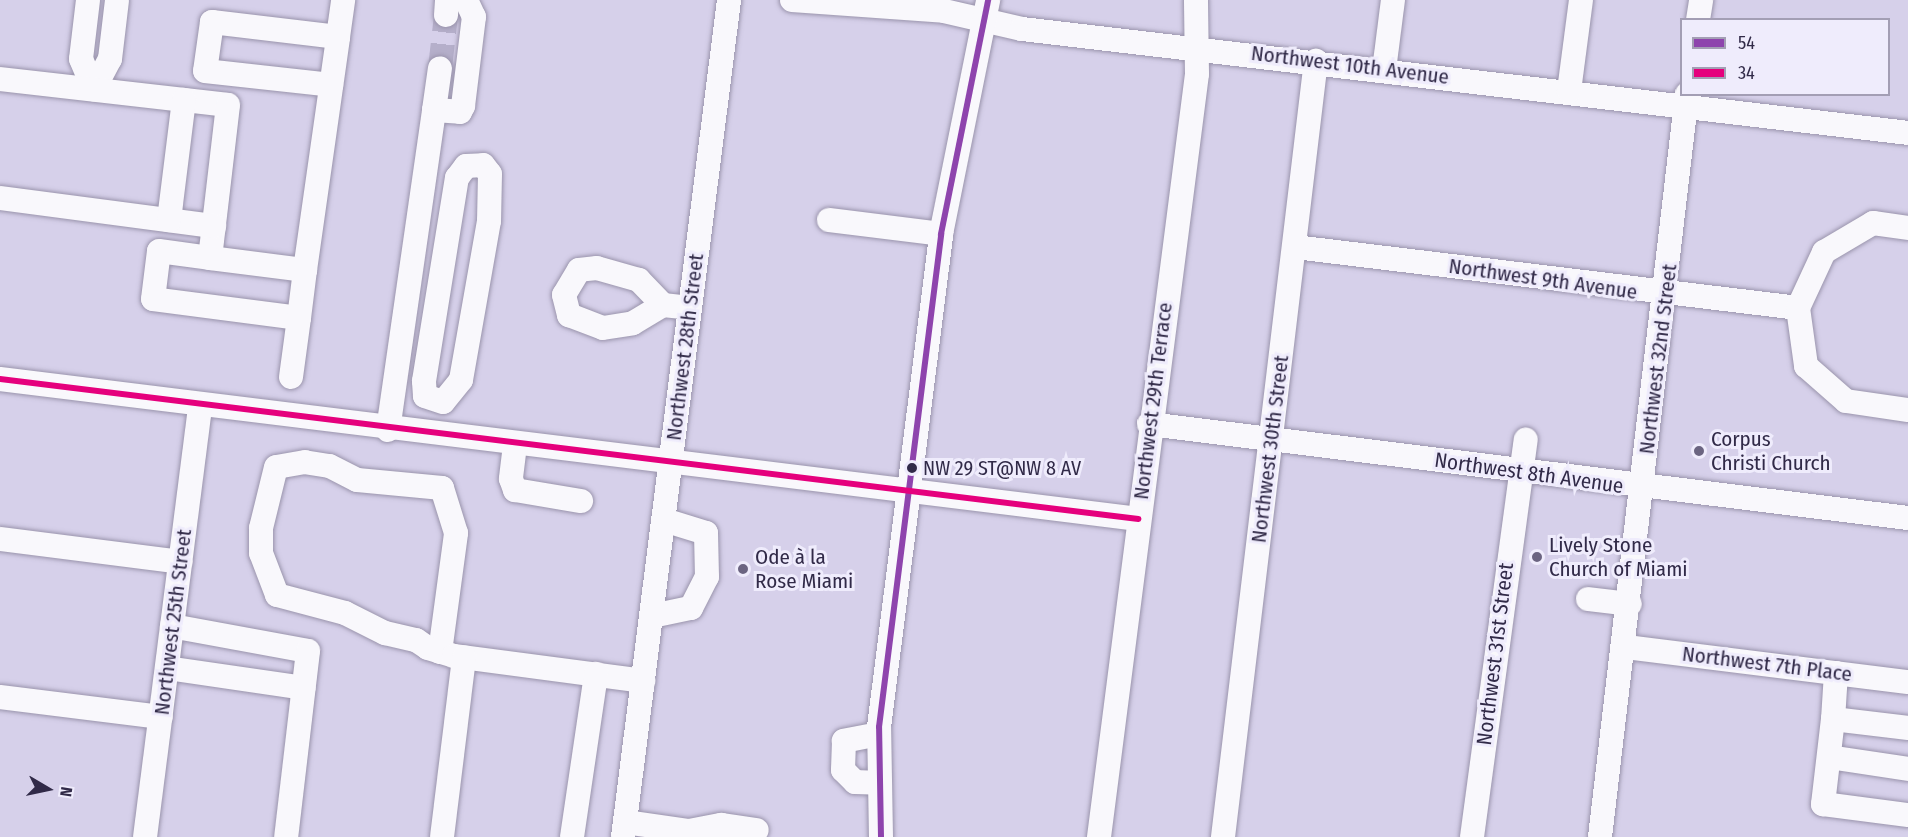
<!DOCTYPE html>
<html>
<head>
<meta charset="utf-8">
<style>
	body { margin:0 }
	#map { position:relative; width:1908px; height:837px; overflow:hidden; background:#d6d0ea; font-family:"Fira Sans Condensed",sans-serif }
	div>[style] { position:absolute }
	[style*='--x'] { left:calc(var(--x)*1px); top:calc(var(--y)*1px); width:calc(var(--w)*1px); rotate:calc(var(--a)*1deg) }
	.minor-tunnel>* { height:24px; margin-top:-12px; transform-origin:0; background:repeating-linear-gradient(90deg,#b5afca 0 24px,transparent 0 36px) }
	.roads { filter:drop-shadow(0 0 2px #9a94ac) drop-shadow(0 0 2px #9a94ac) }
	.minor>* { height:24px; margin:-12px; padding:0 12px; transform-origin:12px; border-radius:12px; background:#f9f8fc }
	.bus-1>* { height:6px; margin:-3px; padding:0 3px; transform-origin:3px; border-radius:3px; background:#8e44ad }
	.bus-2>* { height:6px; margin:-3px; padding:0 3px; transform-origin:3px; border-radius:3px; background:#e5007d }
	.dots>* { width:16px; height:16px; translate:-50% -50%; box-sizing:border-box; border:3px solid #efecfc; border-radius:50% }
	span { translate:-50% -50%; white-space:nowrap; text-align:center; line-height:1.15; -webkit-text-stroke:6px #efecfc; paint-order:stroke }
	.bus-label { font-size:20px; color:#312a48 }
	.left { translate:0 -50%; text-align:left }
	.street-label { font-size:21px; color:#312a48 }
	.poi-label { font-size:21px; color:#312a48 }
	.legend { position:absolute; left:1680px; top:18px; width:210px; height:78px; box-sizing:border-box; background:#efecfc; border:2px solid #a39eb4; margin:0; padding:8px 10px; list-style:none; font-size:18px; color:#312a48 }
	.legend li { display:flex; align-items:center; gap:12px; height:30px }
	.legend b { width:30px; border:2px solid #a39eb4 }
	.north { position:absolute; left:18px; top:759px; width:60px; height:60px; -webkit-text-stroke:4px #efecfc; paint-order:stroke; rotate:99deg; font-size:16px; font-weight:700; line-height:24px; text-align:center; color:#312a48 }
	.north::after { content:''; display:block; margin:auto; width:21px; height:27px; background:#312a48; clip-path:polygon(50% 0,100% 100%,50% 72%,0 100%) }
</style>
</head>
<body>
<div id="map">
	<div class="minor-tunnel">
		<div style="--x:440;--y:68;--w:53;--a:-83.5"></div>
	</div>
	<div class="roads">
		<div class="minor">
			<div style="--x:88;--y:0;--w:59;--a:96.8"></div>
			<div style="--x:81;--y:59;--w:33;--a:67"></div>
			<div style="--x:94;--y:89;--w:34;--a:-62"></div>
			<div style="--x:110;--y:59;--w:59;--a:-83.2"></div>
			<div style="--x:792;--y:0;--w:152;--a:4.1"></div>
			<div style="--x:944;--y:11;--w:80;--a:13"></div>
			<div style="--x:1022;--y:29;--w:892;--a:6.69"></div>
			<div style="--x:446;--y:15;--w:15;--a:-86"></div>
			<div style="--x:1698;--y:20;--w:20;--a:-81"></div>
			<div style="--x:338;--y:37;--w:37;--a:-82"></div>
			<div style="--x:1384;--y:70;--w:71;--a:-82.7"></div>
			<div style="--x:0;--y:79;--w:229;--a:6.5"></div>
			<div style="--x:228;--y:105;--w:154;--a:96.7"></div>
			<div style="--x:210;--y:258;--w:96;--a:7.2"></div>
			<div style="--x:305;--y:270;--w:48;--a:97.1"></div>
			<div style="--x:299;--y:318;--w:147;--a:-172.6"></div>
			<div style="--x:153;--y:299;--w:48;--a:-82.9"></div>
			<div style="--x:159;--y:251;--w:51;--a:7.8"></div>
			<div style="--x:1569;--y:91;--w:92;--a:-82.5"></div>
			<div style="--x:434;--y:110;--w:42;--a:-81.9"></div>
			<div style="--x:483;--y:165;--w:11;--a:52"></div>
			<div style="--x:490;--y:174;--w:47;--a:91.2"></div>
			<div style="--x:489;--y:221;--w:161;--a:100"></div>
			<div style="--x:461;--y:380;--w:28;--a:129"></div>
			<div style="--x:443;--y:402;--w:19;--a:-162"></div>
			<div style="--x:425;--y:396;--w:15;--a:-94"></div>
			<div style="--x:424;--y:381;--w:206;--a:-80.8"></div>
			<div style="--x:457;--y:178;--w:15;--a:-53"></div>
			<div style="--x:466;--y:166;--w:17;--a:-3"></div>
			<div style="--x:0;--y:198;--w:216;--a:7.5"></div>
			<div style="--x:169;--y:220;--w:121;--a:-82.9"></div>
			<div style="--x:829;--y:220;--w:113;--a:7.1"></div>
			<div style="--x:1295;--y:247;--w:507;--a:6.91"></div>
			<div style="--x:305;--y:270;--w:235;--a:-81.9"></div>
			<div style="--x:338;--y:37;--w:127;--a:-173.2"></div>
			<div style="--x:212;--y:22;--w:49;--a:98.1"></div>
			<div style="--x:205;--y:71;--w:127;--a:6.3"></div>
			<div style="--x:663;--y:305;--w:35;--a:-134"></div>
			<div style="--x:639;--y:280;--w:44;--a:-164.1"></div>
			<div style="--x:597;--y:268;--w:18;--a:174"></div>
			<div style="--x:579;--y:270;--w:29;--a:121"></div>
			<div style="--x:564;--y:295;--w:21;--a:76"></div>
			<div style="--x:569;--y:315;--w:36;--a:21"></div>
			<div style="--x:603;--y:328;--w:30;--a:-9"></div>
			<div style="--x:633;--y:323;--w:35;--a:-31"></div>
			<div style="--x:663;--y:305;--w:27;--a:6"></div>
			<div style="--x:1798;--y:308;--w:59;--a:82.1"></div>
			<div style="--x:1806;--y:366;--w:53;--a:41.2"></div>
			<div style="--x:1846;--y:401;--w:63;--a:8.3"></div>
			<div style="--x:1798;--y:308;--w:62;--a:-65.1"></div>
			<div style="--x:1824;--y:252;--w:57;--a:-30.6"></div>
			<div style="--x:1873;--y:223;--w:35;--a:8"></div>
			<div style="--x:291;--y:377;--w:60;--a:-82.3"></div>
			<div style="--x:0;--y:379;--w:1147;--a:7.01"></div>
			<div style="--x:1149;--y:424;--w:765;--a:7.06"></div>
			<div style="--x:388;--y:430;--w:323;--a:-81.8"></div>
			<div style="--x:434;--y:110;--w:26;--a:4"></div>
			<div style="--x:460;--y:112;--w:7;--a:-63"></div>
			<div style="--x:463;--y:106;--w:90;--a:-83"></div>
			<div style="--x:474;--y:17;--w:19;--a:-115"></div>
			<div style="--x:515;--y:445;--w:34;--a:97"></div>
			<div style="--x:511;--y:479;--w:12;--a:70"></div>
			<div style="--x:515;--y:490;--w:67;--a:9.5"></div>
			<div style="--x:0;--y:539;--w:182;--a:7.2"></div>
			<div style="--x:1588;--y:599;--w:42;--a:6.8"></div>
			<div style="--x:652;--y:616;--w:40;--a:-12"></div>
			<div style="--x:691;--y:608;--w:35;--a:-63"></div>
			<div style="--x:707;--y:577;--w:44;--a:-91.3"></div>
			<div style="--x:706;--y:533;--w:44;--a:-162.8"></div>
			<div style="--x:172;--y:626;--w:138;--a:10.4"></div>
			<div style="--x:308;--y:651;--w:187;--a:96.7"></div>
			<div style="--x:1626;--y:647;--w:284;--a:7.1"></div>
			<div style="--x:440;--y:652;--w:120;--a:-82.3"></div>
			<div style="--x:456;--y:533;--w:47;--a:-107.3"></div>
			<div style="--x:442;--y:488;--w:85;--a:-174.6"></div>
			<div style="--x:357;--y:480;--w:31;--a:-153"></div>
			<div style="--x:329;--y:466;--w:24;--a:-171"></div>
			<div style="--x:305;--y:462;--w:29;--a:170"></div>
			<div style="--x:276;--y:467;--w:63;--a:103.8"></div>
			<div style="--x:261;--y:528;--w:25;--a:90"></div>
			<div style="--x:261;--y:553;--w:45;--a:69.1"></div>
			<div style="--x:277;--y:595;--w:70;--a:14.8"></div>
			<div style="--x:345;--y:613;--w:45;--a:26.6"></div>
			<div style="--x:385;--y:633;--w:32;--a:13"></div>
			<div style="--x:416;--y:640;--w:14;--a:34"></div>
			<div style="--x:428;--y:648;--w:27;--a:17"></div>
			<div style="--x:454;--y:656;--w:191;--a:7.5"></div>
			<div style="--x:167;--y:668;--w:138;--a:8.3"></div>
			<div style="--x:1836;--y:673;--w:46;--a:93.7"></div>
			<div style="--x:1833;--y:719;--w:76;--a:6.8"></div>
			<div style="--x:0;--y:697;--w:162;--a:7.1"></div>
			<div style="--x:1833;--y:719;--w:86;--a:96.7"></div>
			<div style="--x:1823;--y:804;--w:86;--a:7.4"></div>
			<div style="--x:879;--y:734;--w:36;--a:169"></div>
			<div style="--x:844;--y:741;--w:29;--a:92"></div>
			<div style="--x:843;--y:770;--w:17;--a:45"></div>
			<div style="--x:855;--y:782;--w:25;--a:2"></div>
			<div style="--x:1829;--y:757;--w:80;--a:8.6"></div>
			<div style="--x:625;--y:822;--w:65;--a:8"></div>
			<div style="--x:689;--y:831;--w:33;--a:-11"></div>
			<div style="--x:721;--y:825;--w:36;--a:8"></div>
			<div style="--x:145;--y:837;--w:434;--a:-82.7"></div>
			<div style="--x:442;--y:837;--w:181;--a:-83"></div>
			<div style="--x:572;--y:837;--w:165;--a:-81.6"></div>
			<div style="--x:623;--y:837;--w:844;--a:-82.78"></div>
			<div style="--x:881;--y:837;--w:110;--a:-91"></div>
			<div style="--x:879;--y:727;--w:497;--a:-82.8"></div>
			<div style="--x:941;--y:234;--w:239;--a:-78.6"></div>
			<div style="--x:1099;--y:837;--w:769;--a:-82.68"></div>
			<div style="--x:1197;--y:74;--w:74;--a:-90.8"></div>
			<div style="--x:1223;--y:837;--w:782;--a:-83.17"></div>
			<div style="--x:1472;--y:837;--w:401;--a:-82.3"></div>
			<div style="--x:1600;--y:837;--w:748;--a:-83.32"></div>
		</div>
	</div>
	<div class="bus-1">
		<div style="--x:881;--y:837;--w:110;--a:-91"></div>
		<div style="--x:879;--y:727;--w:497;--a:-82.8"></div>
		<div style="--x:941;--y:234;--w:239;--a:-78.6"></div>
	</div>
	<div class="bus-2">
		<div style="--x:0;--y:379;--w:1147;--a:7.01"></div>
	</div>
	<div class="dots">
		<div style="left:1699px;top:451px;background:#6b6481"></div>
		<div style="left:912px;top:468px;background:#312a48"></div>
		<div style="left:1537px;top:557px;background:#6b6481"></div>
		<div style="left:743px;top:569px;background:#6b6481"></div>
	</div>
	<div class="bus-label">
		<span class="left" style="left:923px;top:468px">NW 29 ST@NW 8 AV</span>
	</div>
	<div class="street-label">
		<span style="left:1350px;top:65px;rotate:7deg">Northwest 10th Avenue</span>
		<span style="left:1543px;top:279px;rotate:8deg">Northwest 9th Avenue</span>
		<span style="left:685px;top:347px;rotate:-83deg">Northwest 28th Street</span>
		<span style="left:1658px;top:359px;rotate:-83deg">Northwest 32nd Street</span>
		<span style="left:1153px;top:401px;rotate:-83deg">Northwest 29th Terrace</span>
		<span style="left:1270px;top:449px;rotate:-83deg">Northwest 30th Street</span>
		<span style="left:1529px;top:473px;rotate:8deg">Northwest 8th Avenue</span>
		<span style="left:173px;top:622px;rotate:-83deg">Northwest 25th Street</span>
		<span style="left:1495px;top:654px;rotate:-83deg">Northwest 31st Street</span>
		<span style="left:1767px;top:664px;rotate:7deg">Northwest 7th Place</span>
	</div>
	<div class="poi-label">
		<span class="left" style="left:1711px;top:451px">Corpus<br>Christi Church</span>
		<span class="left" style="left:1549px;top:557px">Lively Stone<br>Church of Miami</span>
		<span class="left" style="left:755px;top:569px">Ode à la<br>Rose Miami</span>
	</div>
	<ul class="legend">
	<li><b style="height:8px;background:#8e44ad"></b>54</li>
	<li><b style="height:8px;background:#e5007d"></b>34</li>
	</ul>
	<div class="north">N</div>
</div>
</body>
</html>
